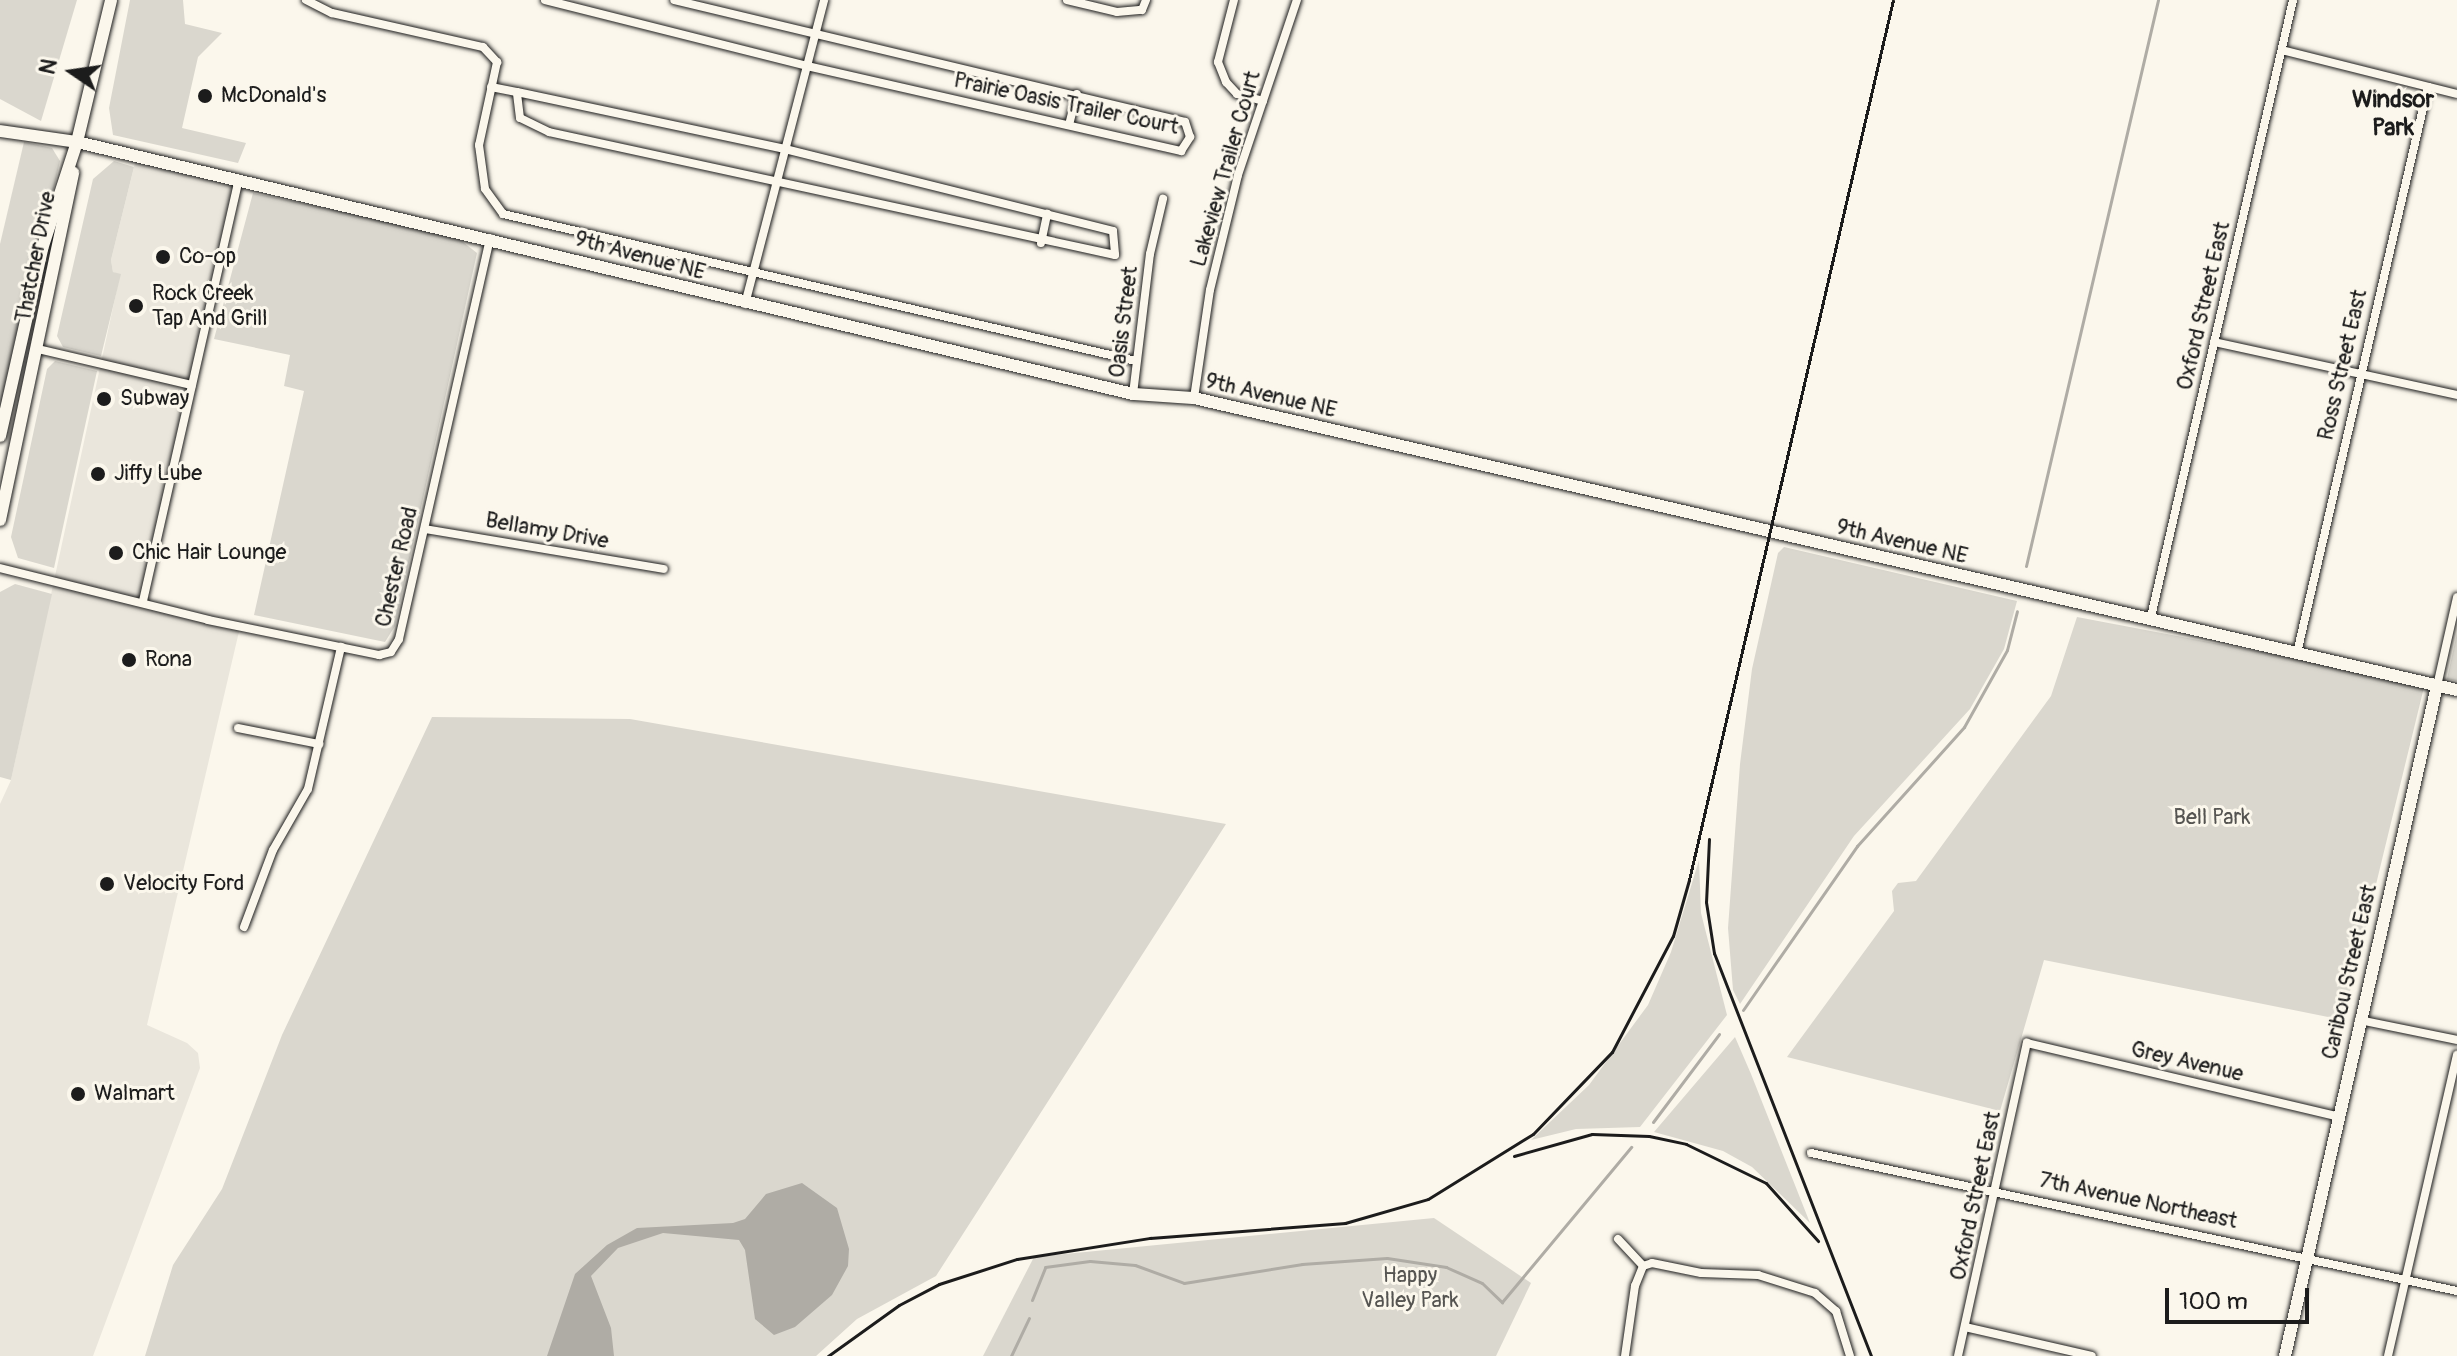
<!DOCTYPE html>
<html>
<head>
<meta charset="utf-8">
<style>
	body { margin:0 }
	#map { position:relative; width:2457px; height:1356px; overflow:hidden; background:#fbf7ec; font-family:Pangolin,sans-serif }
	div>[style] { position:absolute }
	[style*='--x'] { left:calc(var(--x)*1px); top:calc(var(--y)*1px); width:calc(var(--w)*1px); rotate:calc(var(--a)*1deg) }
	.built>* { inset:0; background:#eae6dc }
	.green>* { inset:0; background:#dad7ce }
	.water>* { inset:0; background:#afaca5 }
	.stream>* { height:3px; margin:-1.5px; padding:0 1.5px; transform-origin:1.5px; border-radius:1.5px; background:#afaca5 }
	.roads { filter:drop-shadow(0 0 2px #1c1c1c) drop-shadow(0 0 2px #1c1c1c) }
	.street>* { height:8px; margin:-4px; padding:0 4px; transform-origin:4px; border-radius:4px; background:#fbf7ec }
	.secondary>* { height:12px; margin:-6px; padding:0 6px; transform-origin:6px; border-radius:6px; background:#fbf7ec }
	.rail>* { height:3px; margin:-1.5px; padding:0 1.5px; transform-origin:1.5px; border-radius:1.5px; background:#1c1c1c }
	.dots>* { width:22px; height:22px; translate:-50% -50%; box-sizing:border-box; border:4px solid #fbf7ec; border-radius:50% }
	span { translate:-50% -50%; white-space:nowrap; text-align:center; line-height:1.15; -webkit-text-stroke:6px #fbf7ec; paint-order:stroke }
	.poi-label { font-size:22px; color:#1c1c1c }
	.left { translate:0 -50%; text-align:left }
	.street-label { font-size:22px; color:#1c1c1c }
	.park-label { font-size:22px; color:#555451 }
	.neighbourhood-label { font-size:24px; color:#1c1c1c; font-weight:700 }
	.north { position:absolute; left:32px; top:32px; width:80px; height:80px; -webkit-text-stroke:6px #fbf7ec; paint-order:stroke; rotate:283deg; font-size:22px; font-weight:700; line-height:32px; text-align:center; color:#1c1c1c }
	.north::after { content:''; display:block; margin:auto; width:28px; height:36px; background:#1c1c1c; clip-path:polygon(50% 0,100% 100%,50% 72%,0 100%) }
	.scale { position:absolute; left:2165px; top:1288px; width:144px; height:36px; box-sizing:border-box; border:4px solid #1c1c1c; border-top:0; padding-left:10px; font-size:24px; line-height:28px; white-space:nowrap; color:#1c1c1c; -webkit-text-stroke:6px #fbf7ec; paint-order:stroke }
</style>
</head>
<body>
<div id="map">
	<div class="built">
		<div style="clip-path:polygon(137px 155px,239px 179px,144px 601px,241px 623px,147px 1025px,187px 1043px,198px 1053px,200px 1068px,93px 1356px,0 1356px,0 804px,11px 780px,120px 275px,113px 272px,111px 260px)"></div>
	</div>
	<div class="green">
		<div style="clip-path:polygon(0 0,77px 0,41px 121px,0 99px)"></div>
		<div style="clip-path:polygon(130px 0,183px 0,185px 24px,222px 33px,198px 57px,182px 128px,246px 143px,238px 163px,113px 135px,109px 108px)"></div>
		<div style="clip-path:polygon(24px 142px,52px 148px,60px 161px,0 427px,0 244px)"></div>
		<div style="clip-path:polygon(114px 161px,134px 167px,111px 260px,113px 272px,121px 274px,101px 356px,63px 347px,57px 336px,93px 179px)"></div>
		<div style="clip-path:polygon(253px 193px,454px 235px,477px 253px,395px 626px,385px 642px,254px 615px,304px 391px,284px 386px,290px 355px,214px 339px)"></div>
		<div style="clip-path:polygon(55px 361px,97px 371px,54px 568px,18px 558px,11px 537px,47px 369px)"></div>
		<div style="clip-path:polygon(1784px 547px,2017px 601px,2004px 649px,1970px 709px,1854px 836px,1740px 1004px,1733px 990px,1728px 928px,1740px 764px,1752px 669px,1778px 553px)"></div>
		<div style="clip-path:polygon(15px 584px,52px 594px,11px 780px,0 777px,0 592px)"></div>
		<div style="clip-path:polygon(2077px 617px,2425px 683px,2343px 1020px,2044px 960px,2000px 1111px,1787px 1057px,1894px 911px,1892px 891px,1898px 883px,1916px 881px,2051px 696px)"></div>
		<div style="clip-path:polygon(2457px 633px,2457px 681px,2447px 679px)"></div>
		<div style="clip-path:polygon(432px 717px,630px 719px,1226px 824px,936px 1276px,857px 1319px,816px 1356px,145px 1356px,173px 1265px,222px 1189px,282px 1035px)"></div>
		<div style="clip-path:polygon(1699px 860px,1701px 913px,1727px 1015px,1640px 1127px,1576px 1129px,1531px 1140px,1589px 1085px,1648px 1005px,1671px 952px)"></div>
		<div style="clip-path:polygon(1735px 1037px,1751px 1074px,1810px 1223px,1752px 1167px,1723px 1151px,1654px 1132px)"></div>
		<div style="clip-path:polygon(1434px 1218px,1531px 1283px,1496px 1356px,983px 1356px,1034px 1257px)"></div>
	</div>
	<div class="water">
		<div style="clip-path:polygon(802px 1183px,837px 1208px,849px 1249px,848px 1266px,832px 1295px,795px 1327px,774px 1335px,755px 1319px,745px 1250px,739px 1240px,663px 1233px,618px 1248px,591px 1276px,611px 1328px,614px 1356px,547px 1356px,575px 1274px,607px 1245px,637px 1228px,733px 1223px,745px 1219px,766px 1194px)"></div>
	</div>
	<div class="stream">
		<div style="--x:2026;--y:566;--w:581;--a:-76.87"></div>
		<div style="--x:1743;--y:1010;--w:200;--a:-55.2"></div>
		<div style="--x:1857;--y:846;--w:160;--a:-48"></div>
		<div style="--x:1964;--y:727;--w:88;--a:-60.8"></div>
		<div style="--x:2007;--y:650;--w:40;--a:-75.6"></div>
		<div style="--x:1653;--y:1122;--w:110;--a:-53.1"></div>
		<div style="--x:1032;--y:1300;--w:35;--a:-68"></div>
		<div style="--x:1045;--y:1267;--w:45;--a:-7.6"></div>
		<div style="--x:1090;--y:1261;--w:45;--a:5.1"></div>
		<div style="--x:1135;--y:1265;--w:52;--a:20.2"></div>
		<div style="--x:1184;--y:1283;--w:120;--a:-9.1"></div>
		<div style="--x:1302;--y:1264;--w:85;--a:-4"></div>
		<div style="--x:1387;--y:1258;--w:60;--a:8.7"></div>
		<div style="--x:1446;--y:1267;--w:39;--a:24"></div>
		<div style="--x:1482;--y:1283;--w:28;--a:44"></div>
		<div style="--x:1502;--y:1302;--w:202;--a:-50.2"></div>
		<div style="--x:1011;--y:1356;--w:42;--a:-64.7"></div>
	</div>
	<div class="roads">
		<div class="street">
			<div style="--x:306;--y:0;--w:29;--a:27"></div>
			<div style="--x:332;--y:13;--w:155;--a:12.7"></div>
			<div style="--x:483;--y:47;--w:21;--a:47"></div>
			<div style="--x:497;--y:62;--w:85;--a:102.2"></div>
			<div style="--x:479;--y:145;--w:44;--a:82.2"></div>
			<div style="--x:485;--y:189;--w:31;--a:54"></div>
			<div style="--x:503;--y:214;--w:650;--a:13.07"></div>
			<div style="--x:545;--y:0;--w:270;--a:14.1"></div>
			<div style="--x:807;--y:66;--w:384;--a:12.8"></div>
			<div style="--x:1181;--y:151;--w:17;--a:-57"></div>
			<div style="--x:1190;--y:137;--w:16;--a:-108"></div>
			<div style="--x:1185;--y:122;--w:525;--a:-166.57"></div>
			<div style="--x:1067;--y:0;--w:51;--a:13.5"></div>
			<div style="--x:1117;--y:12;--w:25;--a:-5"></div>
			<div style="--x:1142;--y:10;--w:11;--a:-68"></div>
			<div style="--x:1234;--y:0;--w:64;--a:104.5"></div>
			<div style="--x:1218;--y:62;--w:22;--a:68"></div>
			<div style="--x:1226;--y:82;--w:16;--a:47"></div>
			<div style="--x:1237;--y:94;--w:27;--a:15"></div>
			<div style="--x:2282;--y:50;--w:180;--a:14.1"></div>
			<div style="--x:491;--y:87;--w:26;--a:11"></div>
			<div style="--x:517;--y:92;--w:274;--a:12"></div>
			<div style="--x:785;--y:149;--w:338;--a:14"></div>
			<div style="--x:1113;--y:231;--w:24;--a:85"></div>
			<div style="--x:1115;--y:255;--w:579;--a:-167.74"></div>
			<div style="--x:549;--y:132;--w:32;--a:-154"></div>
			<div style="--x:520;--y:118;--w:26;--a:-97"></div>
			<div style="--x:1069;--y:125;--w:32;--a:-76"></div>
			<div style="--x:1041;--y:243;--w:30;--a:-78"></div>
			<div style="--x:745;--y:304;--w:314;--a:-75.4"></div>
			<div style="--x:2214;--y:342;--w:249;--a:12.3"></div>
			<div style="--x:38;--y:349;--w:158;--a:13.2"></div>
			<div style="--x:1133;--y:394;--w:141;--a:-83.1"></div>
			<div style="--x:1150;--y:254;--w:57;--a:-76.7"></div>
			<div style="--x:1194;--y:398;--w:109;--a:-81.6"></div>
			<div style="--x:1210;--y:290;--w:118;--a:-76.3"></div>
			<div style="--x:1238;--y:175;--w:185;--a:-71.4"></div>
			<div style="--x:425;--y:529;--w:242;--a:9.5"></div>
			<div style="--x:0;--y:568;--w:214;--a:14"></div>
			<div style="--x:208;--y:620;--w:175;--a:11.6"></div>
			<div style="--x:379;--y:655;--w:12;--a:-14"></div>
			<div style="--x:391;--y:652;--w:15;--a:-58"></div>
			<div style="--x:399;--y:639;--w:411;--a:-77.2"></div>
			<div style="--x:143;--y:601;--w:433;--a:-77.2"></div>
			<div style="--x:2150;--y:621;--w:637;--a:-77.03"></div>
			<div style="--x:2297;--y:653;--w:581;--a:-76.97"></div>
			<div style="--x:2437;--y:686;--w:91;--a:-77.3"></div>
			<div style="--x:238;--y:728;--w:83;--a:11.2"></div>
			<div style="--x:244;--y:927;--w:82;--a:-69.4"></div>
			<div style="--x:273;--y:850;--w:70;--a:-60.2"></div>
			<div style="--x:308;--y:789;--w:146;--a:-76.9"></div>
			<div style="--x:2359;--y:1020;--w:100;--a:11.5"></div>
			<div style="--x:1811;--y:1153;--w:661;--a:12.06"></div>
			<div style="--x:1618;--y:1239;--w:37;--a:47"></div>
			<div style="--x:1965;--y:1327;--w:130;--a:12.9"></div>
			<div style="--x:1625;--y:1356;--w:71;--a:-81.9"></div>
			<div style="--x:1635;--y:1286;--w:22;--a:-68"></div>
			<div style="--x:1643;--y:1266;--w:9;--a:-18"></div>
			<div style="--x:1652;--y:1263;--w:50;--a:11.5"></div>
			<div style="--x:1701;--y:1273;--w:57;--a:2"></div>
			<div style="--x:1758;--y:1275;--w:60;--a:17.5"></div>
			<div style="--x:1815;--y:1293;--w:28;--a:41"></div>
			<div style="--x:1836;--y:1311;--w:47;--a:72.7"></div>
			<div style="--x:1958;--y:1356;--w:321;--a:-77.6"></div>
			<div style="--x:2027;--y:1043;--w:321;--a:13.3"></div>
			<div style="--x:2388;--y:1356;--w:309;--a:-77.1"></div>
		</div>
		<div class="secondary">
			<div style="--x:0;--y:131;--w:78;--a:8.1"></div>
			<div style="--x:77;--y:142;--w:1086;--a:13.42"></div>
			<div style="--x:1133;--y:394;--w:61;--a:3.8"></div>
			<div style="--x:1194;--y:398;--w:1296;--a:13.02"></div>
			<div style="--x:0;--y:436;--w:192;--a:-77.3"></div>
			<div style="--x:42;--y:249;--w:113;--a:-71.9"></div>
			<div style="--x:77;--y:142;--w:146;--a:-76.5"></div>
			<div style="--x:0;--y:520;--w:355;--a:-78.1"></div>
			<div style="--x:2285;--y:1356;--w:687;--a:-77.22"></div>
		</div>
	</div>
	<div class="rail">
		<div style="--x:1709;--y:839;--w:63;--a:92.7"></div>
		<div style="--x:1706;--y:902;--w:52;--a:81.1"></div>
		<div style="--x:1714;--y:953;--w:433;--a:68.7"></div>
		<div style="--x:1514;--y:1156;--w:81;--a:-15.8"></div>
		<div style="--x:1592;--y:1134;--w:57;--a:2"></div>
		<div style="--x:1649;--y:1136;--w:38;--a:12"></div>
		<div style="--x:1686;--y:1144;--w:89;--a:26"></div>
		<div style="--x:1766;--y:1183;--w:78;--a:48.1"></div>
		<div style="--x:828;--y:1356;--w:87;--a:-35.7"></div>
		<div style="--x:899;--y:1305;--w:45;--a:-27.7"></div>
		<div style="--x:939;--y:1284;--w:82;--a:-17.8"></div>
		<div style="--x:1017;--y:1259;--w:135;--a:-9"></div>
		<div style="--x:1150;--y:1238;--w:196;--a:-4.4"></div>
		<div style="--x:1345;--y:1223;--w:86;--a:-16.1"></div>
		<div style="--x:1428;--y:1199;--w:123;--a:-31.8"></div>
		<div style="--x:1533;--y:1134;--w:114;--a:-46.1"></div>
		<div style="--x:1612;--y:1052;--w:131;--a:-62.3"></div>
		<div style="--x:1673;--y:936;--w:58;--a:-74.1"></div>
		<div style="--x:1689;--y:880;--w:903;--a:-76.95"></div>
	</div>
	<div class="dots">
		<div style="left:205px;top:96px;background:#1c1c1c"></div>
		<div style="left:163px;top:257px;background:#1c1c1c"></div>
		<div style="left:136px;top:306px;background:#1c1c1c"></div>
		<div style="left:104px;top:399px;background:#1c1c1c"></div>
		<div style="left:98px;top:474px;background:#1c1c1c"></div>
		<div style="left:116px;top:553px;background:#1c1c1c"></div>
		<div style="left:129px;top:660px;background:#1c1c1c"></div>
		<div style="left:107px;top:884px;background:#1c1c1c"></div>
		<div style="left:78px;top:1094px;background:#1c1c1c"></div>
	</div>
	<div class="poi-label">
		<span class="left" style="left:221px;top:96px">McDonald's</span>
		<span class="left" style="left:179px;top:257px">Co-op</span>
		<span class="left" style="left:152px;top:306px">Rock Creek<br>Tap And Grill</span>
		<span class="left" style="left:120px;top:399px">Subway</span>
		<span class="left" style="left:114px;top:474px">Jiffy Lube</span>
		<span class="left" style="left:132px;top:553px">Chic Hair Lounge</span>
		<span class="left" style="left:145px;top:660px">Rona</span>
		<span class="left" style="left:123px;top:884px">Velocity Ford</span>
		<span class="left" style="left:94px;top:1094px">Walmart</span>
	</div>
	<div class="street-label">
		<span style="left:1066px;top:104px;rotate:12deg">Prairie Oasis Trailer Court</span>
		<span style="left:1226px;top:169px;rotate:-74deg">Lakeview Trailer Court</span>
		<span style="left:640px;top:256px;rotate:15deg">9th Avenue NE</span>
		<span style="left:36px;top:257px;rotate:-79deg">Thatcher Drive</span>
		<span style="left:2204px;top:306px;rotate:-77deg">Oxford Street East</span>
		<span style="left:1124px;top:322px;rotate:-83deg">Oasis Street</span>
		<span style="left:2343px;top:365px;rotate:-77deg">Ross Street East</span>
		<span style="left:1271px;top:396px;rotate:13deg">9th Avenue NE</span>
		<span style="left:547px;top:531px;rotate:10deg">Bellamy Drive</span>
		<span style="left:1902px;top:542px;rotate:13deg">9th Avenue NE</span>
		<span style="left:397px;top:567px;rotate:-77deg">Chester Road</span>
		<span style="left:2350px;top:972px;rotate:-77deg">Caribou Street East</span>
		<span style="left:2187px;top:1062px;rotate:13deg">Grey Avenue</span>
		<span style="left:1976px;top:1196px;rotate:-78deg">Oxford Street East</span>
		<span style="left:2138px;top:1201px;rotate:12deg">7th Avenue Northeast</span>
	</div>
	<div class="park-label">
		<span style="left:2212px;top:818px">Bell Park</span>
		<span style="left:1410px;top:1288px">Happy<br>Valley Park</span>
	</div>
	<div class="neighbourhood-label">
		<span style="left:2393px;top:114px">Windsor<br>Park</span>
	</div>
	<div class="north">N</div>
	<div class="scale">100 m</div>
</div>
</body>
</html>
